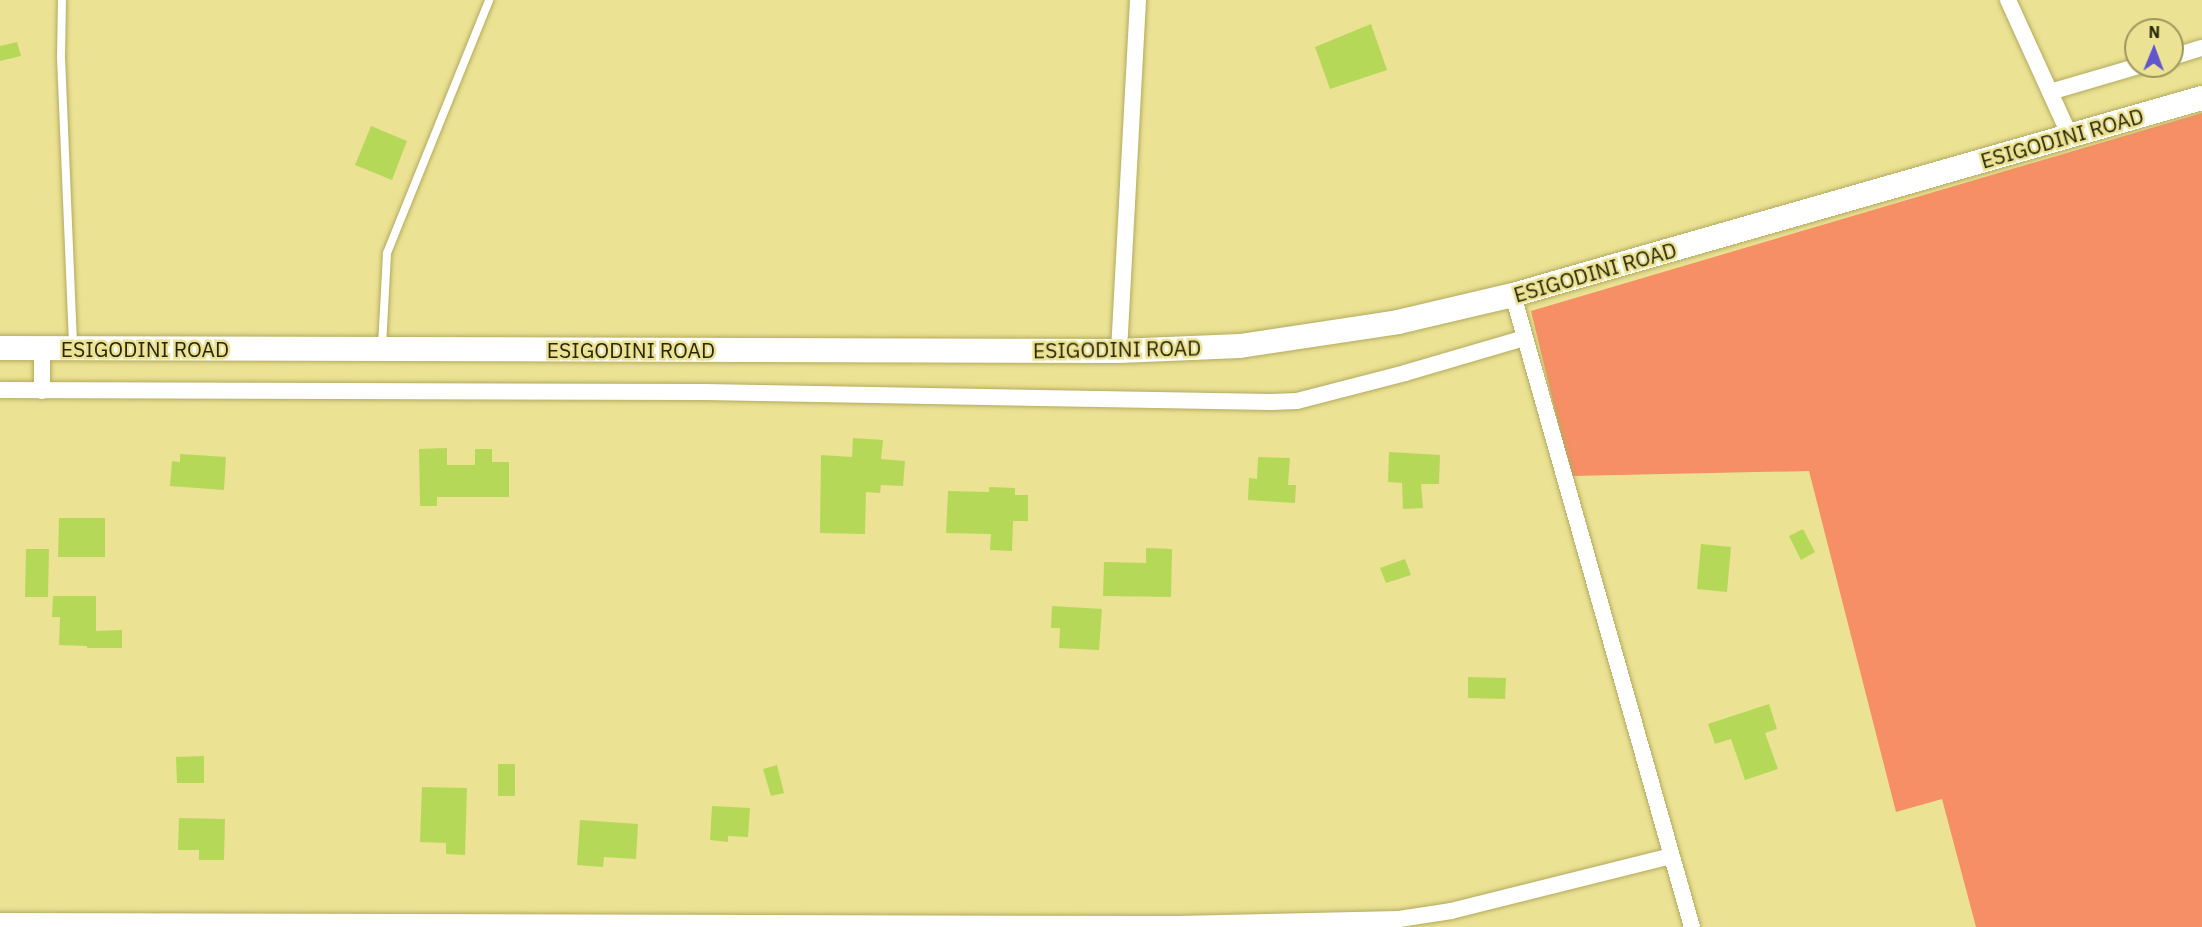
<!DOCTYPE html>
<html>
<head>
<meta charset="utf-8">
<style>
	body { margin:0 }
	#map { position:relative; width:2202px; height:927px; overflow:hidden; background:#ebe294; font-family:"IBM Plex Sans",sans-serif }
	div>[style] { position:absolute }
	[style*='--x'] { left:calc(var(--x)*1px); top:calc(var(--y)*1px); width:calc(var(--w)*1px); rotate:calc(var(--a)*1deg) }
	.green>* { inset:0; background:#f68f65 }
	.building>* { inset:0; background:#b6d859 }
	.roads { filter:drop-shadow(0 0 2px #b3aa5e) drop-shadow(0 0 2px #b3aa5e) }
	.lane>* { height:8px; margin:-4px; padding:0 4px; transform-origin:4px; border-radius:4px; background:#fff }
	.street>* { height:16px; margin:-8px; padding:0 8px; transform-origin:8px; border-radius:8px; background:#fff }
	.secondary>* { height:24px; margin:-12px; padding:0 12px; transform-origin:12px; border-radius:12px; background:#fff }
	span { translate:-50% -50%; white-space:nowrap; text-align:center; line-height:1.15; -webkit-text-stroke:5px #ebe294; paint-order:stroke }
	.street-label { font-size:21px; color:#2a2706 }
	.north { position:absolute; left:2124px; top:18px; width:60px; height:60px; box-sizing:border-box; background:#ebe294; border:2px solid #9e975b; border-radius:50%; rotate:1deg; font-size:16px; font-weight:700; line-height:24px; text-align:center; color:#2a2706 }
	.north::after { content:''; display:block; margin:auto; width:21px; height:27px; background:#6156cf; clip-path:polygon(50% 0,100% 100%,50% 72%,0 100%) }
</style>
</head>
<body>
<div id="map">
	<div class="green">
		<div style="clip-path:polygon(2202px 113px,2202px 927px,1976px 927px,1942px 799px,1896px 812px,1809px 471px,1571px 476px,1531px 311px)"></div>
	</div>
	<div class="building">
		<div style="clip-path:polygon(1371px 24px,1387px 70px,1330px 89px,1315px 47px)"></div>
		<div style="clip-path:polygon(17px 42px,21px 56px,0 61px,0 46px)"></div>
		<div style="clip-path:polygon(371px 126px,407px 141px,392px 180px,355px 165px)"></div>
		<div style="clip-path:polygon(853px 438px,883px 440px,881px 459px,905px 461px,903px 486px,881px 485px,880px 493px,866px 492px,865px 534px,820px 533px,821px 455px,852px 457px)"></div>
		<div style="clip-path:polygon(447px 448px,447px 465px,475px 465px,475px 449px,492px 449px,492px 462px,509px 462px,509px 497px,437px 497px,437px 506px,420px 506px,419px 449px)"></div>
		<div style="clip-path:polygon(1389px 452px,1440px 455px,1439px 484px,1421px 484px,1423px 508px,1403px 509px,1402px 483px,1388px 482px)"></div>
		<div style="clip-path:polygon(180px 454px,226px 457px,224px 490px,170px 486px,172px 461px,180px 462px)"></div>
		<div style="clip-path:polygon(1258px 457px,1290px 458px,1288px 485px,1296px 485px,1295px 503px,1248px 500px,1249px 478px,1257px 479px)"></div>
		<div style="clip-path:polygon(989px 487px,1015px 488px,1015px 495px,1028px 495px,1028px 521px,1013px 521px,1012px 551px,990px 550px,991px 534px,946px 533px,948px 491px,989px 492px)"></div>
		<div style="clip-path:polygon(59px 518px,105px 518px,105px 557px,58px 557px)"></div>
		<div style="clip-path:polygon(1803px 529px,1815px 552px,1801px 560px,1789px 536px)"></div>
		<div style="clip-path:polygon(1701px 544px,1731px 547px,1727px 592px,1697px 589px)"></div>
		<div style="clip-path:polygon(1146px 548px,1172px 549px,1171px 597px,1103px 596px,1104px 562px,1146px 563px)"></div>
		<div style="clip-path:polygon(26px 549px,49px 549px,48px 597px,25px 597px)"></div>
		<div style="clip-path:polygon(1405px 559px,1411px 575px,1386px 583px,1380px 568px)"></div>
		<div style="clip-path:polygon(53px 596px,96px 596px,96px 631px,122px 630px,122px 648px,87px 648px,87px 646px,59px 645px,60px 617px,52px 617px)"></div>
		<div style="clip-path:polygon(1052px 606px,1102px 609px,1099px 650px,1059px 648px,1060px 628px,1051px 628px)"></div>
		<div style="clip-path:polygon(1468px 677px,1506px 678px,1505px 699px,1468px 698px)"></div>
		<div style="clip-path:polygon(1769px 704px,1777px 729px,1765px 733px,1778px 769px,1745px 780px,1731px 739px,1715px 744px,1708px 724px)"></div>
		<div style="clip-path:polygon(204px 756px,204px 783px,177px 783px,176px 757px)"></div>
		<div style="clip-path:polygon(498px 764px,515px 764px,515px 796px,498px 796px)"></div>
		<div style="clip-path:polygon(777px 765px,784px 793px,771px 796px,763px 769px)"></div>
		<div style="clip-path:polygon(422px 787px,467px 788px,465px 855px,446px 854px,446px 843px,420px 842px)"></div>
		<div style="clip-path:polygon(712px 806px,750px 808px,748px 837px,728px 836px,728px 842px,710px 840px)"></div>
		<div style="clip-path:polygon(179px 818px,225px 819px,224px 860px,199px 860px,199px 850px,178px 850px)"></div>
		<div style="clip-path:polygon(580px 820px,638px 824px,636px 859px,604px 857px,603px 867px,577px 865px)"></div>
	</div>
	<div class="roads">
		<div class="lane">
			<div style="--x:62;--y:0;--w:57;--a:91"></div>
			<div style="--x:61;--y:57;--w:290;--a:87.6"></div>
			<div style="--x:382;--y:346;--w:93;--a:-86.9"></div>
			<div style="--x:387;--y:253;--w:273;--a:-68"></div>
		</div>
		<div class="street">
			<div style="--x:2008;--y:0;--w:149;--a:65.5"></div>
			<div style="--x:2172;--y:57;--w:31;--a:-17"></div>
			<div style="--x:2050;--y:92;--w:93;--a:-16.3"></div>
			<div style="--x:1513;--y:295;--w:657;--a:74.19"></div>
			<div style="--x:1119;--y:351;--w:352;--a:-86.9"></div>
			<div style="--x:0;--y:390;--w:704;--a:0.16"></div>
			<div style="--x:704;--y:392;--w:567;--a:1.01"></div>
			<div style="--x:1271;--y:402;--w:26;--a:-2"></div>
			<div style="--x:1297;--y:401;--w:112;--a:-14.5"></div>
			<div style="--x:1405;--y:373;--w:125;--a:-16.3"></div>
			<div style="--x:42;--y:391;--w:42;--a:-90"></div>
			<div style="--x:0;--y:921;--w:1178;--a:0.15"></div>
			<div style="--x:1178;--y:924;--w:221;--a:-1.3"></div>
			<div style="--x:1399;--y:919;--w:53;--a:-8.7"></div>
			<div style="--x:1451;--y:911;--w:227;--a:-14"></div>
		</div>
		<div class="secondary">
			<div style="--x:0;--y:348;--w:1119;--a:0.15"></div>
			<div style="--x:1119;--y:351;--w:121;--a:-2.4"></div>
			<div style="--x:1240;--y:346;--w:160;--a:-8.6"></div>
			<div style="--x:1398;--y:322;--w:118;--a:-13.2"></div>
			<div style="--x:1513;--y:295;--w:717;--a:-15.96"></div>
		</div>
	</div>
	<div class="street-label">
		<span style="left:2062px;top:138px;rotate:-16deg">ESIGODINI ROAD</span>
		<span style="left:1595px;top:272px;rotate:-16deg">ESIGODINI ROAD</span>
		<span style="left:145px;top:349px">ESIGODINI ROAD</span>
		<span style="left:1117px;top:349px;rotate:-1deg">ESIGODINI ROAD</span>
		<span style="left:631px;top:350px">ESIGODINI ROAD</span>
	</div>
	<div class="north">N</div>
</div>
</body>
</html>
